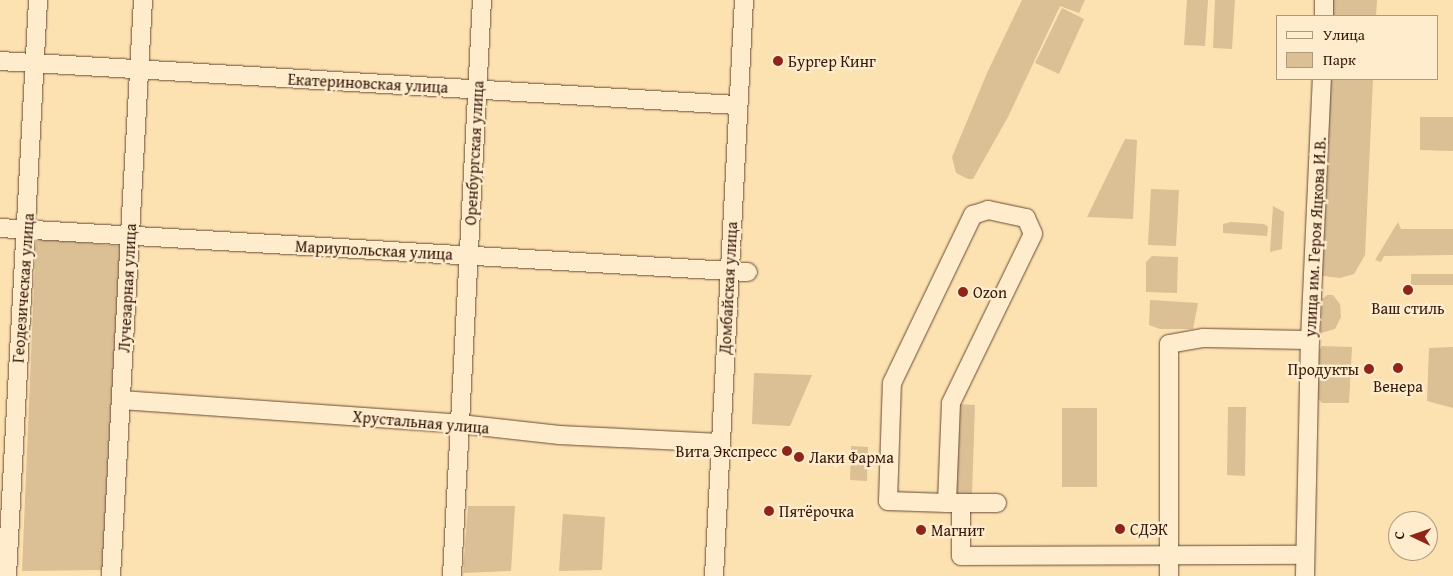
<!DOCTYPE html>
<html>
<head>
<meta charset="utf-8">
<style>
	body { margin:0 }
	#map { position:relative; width:1453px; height:576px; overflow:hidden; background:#fde2b1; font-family:"Gentium Book Plus",serif }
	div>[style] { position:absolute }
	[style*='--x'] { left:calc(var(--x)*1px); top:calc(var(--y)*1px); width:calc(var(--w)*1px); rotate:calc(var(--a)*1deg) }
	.green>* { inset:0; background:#dbbf95 }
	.roads { filter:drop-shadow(0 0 1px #684a34) drop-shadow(0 0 1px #684a34) }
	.minor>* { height:18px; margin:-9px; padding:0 9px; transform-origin:9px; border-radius:9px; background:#feeccc }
	.dots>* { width:14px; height:14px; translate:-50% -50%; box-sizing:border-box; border:2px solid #feeccc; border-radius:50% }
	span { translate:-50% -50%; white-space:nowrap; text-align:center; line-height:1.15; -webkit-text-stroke:4.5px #feeccc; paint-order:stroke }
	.poi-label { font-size:16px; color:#36170b }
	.left { translate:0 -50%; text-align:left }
	.right { translate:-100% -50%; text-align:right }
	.street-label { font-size:16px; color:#36170b }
	.legend { position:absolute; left:1276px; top:15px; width:162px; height:65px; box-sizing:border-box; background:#feeccc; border:1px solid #ae977f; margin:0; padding:6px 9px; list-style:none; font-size:15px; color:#36170b }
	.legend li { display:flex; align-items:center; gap:10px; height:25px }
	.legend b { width:25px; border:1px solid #ae977f }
	.north { position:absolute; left:1388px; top:511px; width:50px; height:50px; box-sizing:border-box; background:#feeccc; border:1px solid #ae977f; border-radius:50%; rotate:273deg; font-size:14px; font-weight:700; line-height:20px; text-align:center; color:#36170b }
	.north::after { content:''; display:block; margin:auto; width:18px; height:22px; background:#8f2418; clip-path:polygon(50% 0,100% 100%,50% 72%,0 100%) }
</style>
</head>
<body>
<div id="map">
	<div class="green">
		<div style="clip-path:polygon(1022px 0,1085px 0,1079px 13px,1060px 6px,1008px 117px,973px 179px,968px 179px,956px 173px,952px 157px,987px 73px)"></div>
		<div style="clip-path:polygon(1187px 0,1208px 0,1205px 46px,1184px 45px)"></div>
		<div style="clip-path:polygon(1215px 0,1235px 0,1232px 49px,1213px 48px)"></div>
		<div style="clip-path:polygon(1333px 0,1377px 0,1376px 16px,1332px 16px)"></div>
		<div style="clip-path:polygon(1062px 8px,1084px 19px,1059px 74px,1035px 63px)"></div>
		<div style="clip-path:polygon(1328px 79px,1373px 79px,1365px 255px,1354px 274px,1340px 278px,1316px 275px)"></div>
		<div style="clip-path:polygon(1420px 117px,1453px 117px,1453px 151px,1420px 150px)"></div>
		<div style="clip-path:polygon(1125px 139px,1137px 140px,1133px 219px,1087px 217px)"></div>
		<div style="clip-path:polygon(1151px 189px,1179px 190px,1176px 246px,1148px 245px)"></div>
		<div style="clip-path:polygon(1273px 206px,1284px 212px,1282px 249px,1270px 252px)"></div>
		<div style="clip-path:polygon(1231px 222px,1264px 224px,1268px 227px,1267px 236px,1223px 233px,1223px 224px)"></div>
		<div style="clip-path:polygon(1398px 222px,1401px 229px,1453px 229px,1453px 255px,1384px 256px,1381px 262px,1375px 260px)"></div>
		<div style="clip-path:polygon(36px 238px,120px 246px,102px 570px,22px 571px)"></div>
		<div style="clip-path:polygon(1152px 256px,1178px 257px,1177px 293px,1146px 292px,1146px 262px)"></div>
		<div style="clip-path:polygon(1411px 274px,1453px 274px,1453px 285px,1411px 285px)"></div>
		<div style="clip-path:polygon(1327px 295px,1333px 295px,1340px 304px,1341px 317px,1335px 329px,1321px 333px,1322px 299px)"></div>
		<div style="clip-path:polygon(1150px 300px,1198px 303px,1193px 329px,1160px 329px,1149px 325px)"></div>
		<div style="clip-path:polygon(1322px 346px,1352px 347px,1349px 403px,1322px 403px,1314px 395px,1315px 356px)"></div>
		<div style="clip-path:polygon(1453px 347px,1453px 408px,1427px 401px,1429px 348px)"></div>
		<div style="clip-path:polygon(754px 373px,812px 375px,790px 426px,752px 424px)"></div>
		<div style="clip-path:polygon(955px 404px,975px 405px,972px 494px,953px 493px)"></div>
		<div style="clip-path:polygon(1228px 407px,1246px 407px,1245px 476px,1227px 475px)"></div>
		<div style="clip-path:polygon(1062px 408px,1097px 408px,1097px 487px,1062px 487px)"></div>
		<div style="clip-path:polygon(851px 446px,868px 447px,867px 481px,850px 480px)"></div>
		<div style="clip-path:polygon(468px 506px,515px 506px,511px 571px,463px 573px)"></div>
		<div style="clip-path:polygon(563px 514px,605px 517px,602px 570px,559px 571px)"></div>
	</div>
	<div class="roads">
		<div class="minor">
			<div style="--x:1324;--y:16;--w:16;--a:-90"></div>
			<div style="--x:0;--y:61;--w:738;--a:3.42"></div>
			<div style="--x:0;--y:228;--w:749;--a:3.37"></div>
			<div style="--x:121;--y:400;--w:340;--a:4"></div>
			<div style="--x:460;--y:424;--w:100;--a:6.3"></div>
			<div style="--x:559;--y:435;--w:161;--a:2.8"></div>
			<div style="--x:947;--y:503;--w:59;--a:-178.1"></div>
			<div style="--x:888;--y:501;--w:118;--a:-88.1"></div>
			<div style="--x:892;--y:383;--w:187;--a:-64.3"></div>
			<div style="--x:973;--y:215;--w:16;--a:-18"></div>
			<div style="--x:988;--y:210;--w:39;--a:12"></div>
			<div style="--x:1026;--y:218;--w:17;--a:66"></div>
			<div style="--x:1033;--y:234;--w:188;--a:115.9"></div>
			<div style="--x:951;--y:403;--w:100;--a:92.3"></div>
			<div style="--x:947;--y:503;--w:50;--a:0"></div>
			<div style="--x:961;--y:503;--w:53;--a:90"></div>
			<div style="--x:961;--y:556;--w:344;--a:-0.2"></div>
			<div style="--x:7;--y:575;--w:576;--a:-86.91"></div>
			<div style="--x:111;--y:576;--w:577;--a:-86.82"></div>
			<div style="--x:452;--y:576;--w:577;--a:-87.02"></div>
			<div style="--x:714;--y:576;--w:577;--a:-87.02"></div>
			<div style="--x:1169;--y:576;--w:232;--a:-90"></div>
			<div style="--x:1169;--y:344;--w:35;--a:-10"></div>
			<div style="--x:1203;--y:338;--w:107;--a:1.1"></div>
			<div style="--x:1305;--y:576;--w:236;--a:-88.8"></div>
			<div style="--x:1310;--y:340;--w:261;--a:-87.4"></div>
		</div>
	</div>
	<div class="dots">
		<div style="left:778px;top:61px;background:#8f2418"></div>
		<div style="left:1408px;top:290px;background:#8f2418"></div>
		<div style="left:963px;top:292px;background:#8f2418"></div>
		<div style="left:1398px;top:368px;background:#8f2418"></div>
		<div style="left:1369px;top:369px;background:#8f2418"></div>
		<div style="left:787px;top:451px;background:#8f2418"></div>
		<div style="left:799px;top:457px;background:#8f2418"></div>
		<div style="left:769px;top:511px;background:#8f2418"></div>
		<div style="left:1120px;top:529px;background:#8f2418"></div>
		<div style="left:921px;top:530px;background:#8f2418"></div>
	</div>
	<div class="poi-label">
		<span class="left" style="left:788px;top:61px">Бургер Кинг</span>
		<span class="left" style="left:973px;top:292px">Ozon</span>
		<span style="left:1408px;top:308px">Ваш стиль</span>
		<span class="right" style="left:1359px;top:369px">Продукты</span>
		<span style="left:1398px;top:386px">Венера</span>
		<span class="right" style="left:777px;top:451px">Вита Экспресс</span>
		<span class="left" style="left:809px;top:457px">Лаки Фарма</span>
		<span class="left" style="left:779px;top:511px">Пятёрочка</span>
		<span class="left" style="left:1130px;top:529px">СДЭК</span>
		<span class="left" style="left:931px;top:530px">Магнит</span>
	</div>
	<div class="street-label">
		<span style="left:368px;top:83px;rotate:3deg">Екатериновская улица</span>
		<span style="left:474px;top:153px;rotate:-87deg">Оренбургская улица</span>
		<span style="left:1315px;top:237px;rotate:-87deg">улица им. Героя Яцкова И.В.</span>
		<span style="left:374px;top:250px;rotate:3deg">Мариупольская улица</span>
		<span style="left:23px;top:288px;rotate:-86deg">Геодезическая улица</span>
		<span style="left:127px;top:288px;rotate:-87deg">Лучезарная улица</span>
		<span style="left:728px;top:288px;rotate:-87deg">Домбайская улица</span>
		<span style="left:421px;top:422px;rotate:5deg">Хрустальная улица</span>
	</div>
	<ul class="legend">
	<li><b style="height:6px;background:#feeccc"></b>Улица</li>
	<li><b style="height:14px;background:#dbbf95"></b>Парк</li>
	</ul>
	<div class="north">С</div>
</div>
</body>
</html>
